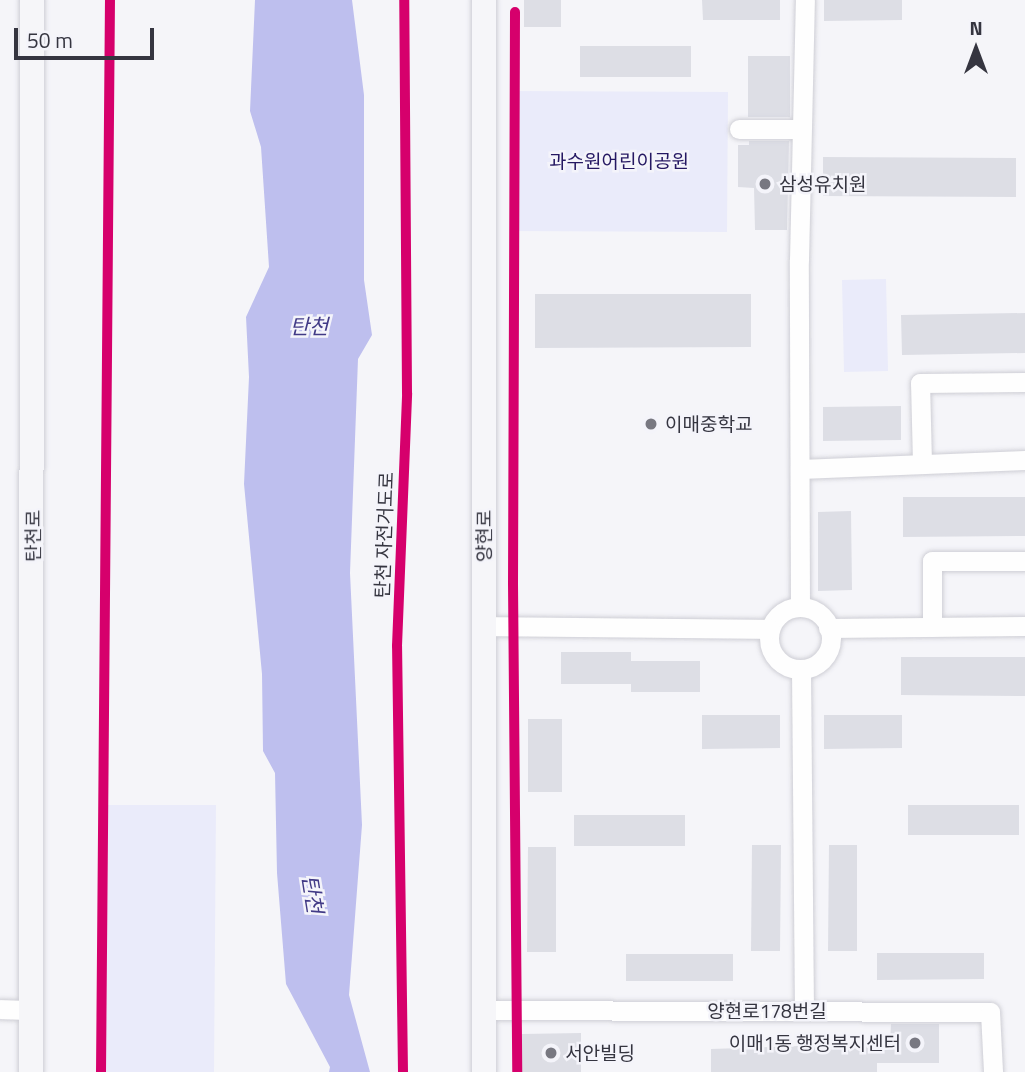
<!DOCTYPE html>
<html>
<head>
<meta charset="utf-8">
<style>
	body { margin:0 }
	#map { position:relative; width:1025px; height:1072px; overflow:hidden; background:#f5f5f9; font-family:"Titillium Web","Noto Sans KR",sans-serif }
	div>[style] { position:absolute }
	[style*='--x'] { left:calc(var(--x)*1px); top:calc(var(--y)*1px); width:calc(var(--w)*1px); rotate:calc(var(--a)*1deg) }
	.green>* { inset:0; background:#eaebfa }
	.water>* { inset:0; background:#bebfee }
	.building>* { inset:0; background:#dddee5 }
	.roads { filter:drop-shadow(0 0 2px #ceced5) drop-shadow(0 0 2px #ceced5) }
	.minor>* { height:19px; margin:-9.5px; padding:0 9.5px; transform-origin:9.5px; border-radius:9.5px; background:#fefefe }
	.minor>.ring { margin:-9.5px; padding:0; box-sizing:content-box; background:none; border:19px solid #fefefe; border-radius:50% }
	.major>* { height:24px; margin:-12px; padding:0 12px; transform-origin:12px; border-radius:12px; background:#f6f6f9 }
	.cycleway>* { height:10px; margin:-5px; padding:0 5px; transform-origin:5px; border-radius:5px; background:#d6006c }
	.dots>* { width:19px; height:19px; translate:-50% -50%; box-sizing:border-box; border:4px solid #f4f4fa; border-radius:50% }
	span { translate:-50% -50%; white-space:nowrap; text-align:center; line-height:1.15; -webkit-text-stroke:5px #f4f4fa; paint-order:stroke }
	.park-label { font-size:19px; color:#251862 }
	.poi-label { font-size:19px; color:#353540 }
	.left { translate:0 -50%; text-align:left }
	.right { translate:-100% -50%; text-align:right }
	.street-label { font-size:19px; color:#353540 }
	.water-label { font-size:21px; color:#413a86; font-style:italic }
	.north { position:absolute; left:941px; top:14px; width:70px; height:70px; -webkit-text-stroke:5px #f4f4fa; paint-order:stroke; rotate:0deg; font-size:19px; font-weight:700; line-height:28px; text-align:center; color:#353540 }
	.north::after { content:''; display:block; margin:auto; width:24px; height:32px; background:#353540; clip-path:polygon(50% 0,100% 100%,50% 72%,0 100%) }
	.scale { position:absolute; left:14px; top:28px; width:140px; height:32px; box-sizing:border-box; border:4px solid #353540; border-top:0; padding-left:9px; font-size:21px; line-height:24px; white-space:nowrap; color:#353540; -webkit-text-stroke:5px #f4f4fa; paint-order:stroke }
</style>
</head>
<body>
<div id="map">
	<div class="green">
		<div style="clip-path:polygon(511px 91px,728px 92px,727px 232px,510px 231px)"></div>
		<div style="clip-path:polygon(886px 279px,888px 371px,844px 372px,842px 280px)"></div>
		<div style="clip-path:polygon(108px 805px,216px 805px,214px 1072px,106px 1072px)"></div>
	</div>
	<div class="water">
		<div style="clip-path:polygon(255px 0,352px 0,364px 95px,364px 280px,372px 335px,358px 359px,350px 573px,362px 825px,349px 995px,370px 1072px,329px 1072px,330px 1067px,286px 984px,277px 873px,275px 773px,263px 751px,262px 674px,244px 484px,249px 377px,246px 317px,269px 267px,261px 147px,250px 111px)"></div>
	</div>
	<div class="building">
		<div style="clip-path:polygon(524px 0,561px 0,561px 27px,524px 27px)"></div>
		<div style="clip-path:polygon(702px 0,780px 0,780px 20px,703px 20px)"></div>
		<div style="clip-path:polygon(824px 0,902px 0,902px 20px,824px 21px)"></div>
		<div style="clip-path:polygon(580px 46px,691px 46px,691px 77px,580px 77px)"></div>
		<div style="clip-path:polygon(748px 56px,790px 56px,790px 117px,748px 117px)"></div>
		<div style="clip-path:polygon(749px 141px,789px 141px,787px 230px,755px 230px,754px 188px,738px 187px,738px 145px,749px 145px)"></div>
		<div style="clip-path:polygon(823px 157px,1016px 158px,1016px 197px,823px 196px)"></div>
		<div style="clip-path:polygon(535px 294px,751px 294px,751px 347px,535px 348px)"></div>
		<div style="clip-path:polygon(1025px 313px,1025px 353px,902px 355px,901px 315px)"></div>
		<div style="clip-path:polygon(901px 406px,901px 440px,823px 441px,823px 407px)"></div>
		<div style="clip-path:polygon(903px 497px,1025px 497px,1025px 536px,903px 537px)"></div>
		<div style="clip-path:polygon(851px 511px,852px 590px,818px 591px,818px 512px)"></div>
		<div style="clip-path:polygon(561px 652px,631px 652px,631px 661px,700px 661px,700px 692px,631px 692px,631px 684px,561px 684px)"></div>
		<div style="clip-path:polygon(901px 657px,1025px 657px,1025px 696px,901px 695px)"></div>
		<div style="clip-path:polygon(702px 715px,780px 715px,780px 748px,702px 749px)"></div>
		<div style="clip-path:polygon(824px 715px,902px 715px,902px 748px,824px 749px)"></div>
		<div style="clip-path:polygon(528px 719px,562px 719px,562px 792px,528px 792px)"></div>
		<div style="clip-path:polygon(908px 805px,1019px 805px,1019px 835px,908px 835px)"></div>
		<div style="clip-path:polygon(574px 815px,685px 815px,685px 846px,574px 846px)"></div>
		<div style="clip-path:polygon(752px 845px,781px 845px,780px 951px,751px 951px)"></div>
		<div style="clip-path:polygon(829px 845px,857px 845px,857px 951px,828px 951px)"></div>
		<div style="clip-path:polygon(528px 847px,556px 847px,556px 952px,527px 952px)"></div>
		<div style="clip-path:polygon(877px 953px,984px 953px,984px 979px,877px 980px)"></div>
		<div style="clip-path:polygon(626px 954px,733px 954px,733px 981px,626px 981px)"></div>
		<div style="clip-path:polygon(891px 1024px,939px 1024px,939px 1063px,877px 1063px,877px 1072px,711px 1072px,711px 1049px,890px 1043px)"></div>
		<div style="clip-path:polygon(581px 1033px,581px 1072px,522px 1072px,522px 1034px)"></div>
	</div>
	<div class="roads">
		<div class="minor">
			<div style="--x:739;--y:129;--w:62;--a:0"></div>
			<div style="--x:922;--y:463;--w:80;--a:-91.4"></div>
			<div style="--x:920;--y:383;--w:105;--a:-0.5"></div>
			<div style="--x:800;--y:469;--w:225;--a:-2.3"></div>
			<div style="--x:800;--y:607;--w:347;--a:-90.2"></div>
			<div style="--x:799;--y:260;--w:260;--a:-88.7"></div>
			<div class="ring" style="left:769px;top:607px;width:43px;height:43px"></div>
			<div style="--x:485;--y:626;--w:285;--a:0.6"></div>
			<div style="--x:932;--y:627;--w:66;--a:-90"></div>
			<div style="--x:932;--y:561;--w:93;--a:0"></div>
			<div style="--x:828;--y:628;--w:197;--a:-0.6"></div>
			<div style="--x:801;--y:669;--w:342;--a:89.5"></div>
			<div style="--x:0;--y:1009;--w:32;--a:2"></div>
			<div style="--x:485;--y:1010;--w:505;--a:0.23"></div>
			<div style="--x:990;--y:1012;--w:60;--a:87.1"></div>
		</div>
		<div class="major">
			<div style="--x:484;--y:0;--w:1072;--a:90"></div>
			<div style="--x:31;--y:1072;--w:1072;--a:-89.95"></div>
		</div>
	</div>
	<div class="cycleway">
		<div style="--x:515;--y:12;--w:571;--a:90.2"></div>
		<div style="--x:513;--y:583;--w:489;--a:89.5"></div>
		<div style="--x:101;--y:1072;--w:1072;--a:-89.52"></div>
		<div style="--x:403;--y:1072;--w:426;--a:-90.8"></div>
		<div style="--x:397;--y:646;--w:253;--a:-87.7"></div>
		<div style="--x:407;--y:393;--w:393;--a:-90.4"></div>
	</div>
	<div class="dots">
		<div style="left:765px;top:184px;background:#787881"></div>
		<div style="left:651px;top:424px;background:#787881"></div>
		<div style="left:915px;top:1043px;background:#787881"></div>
		<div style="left:551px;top:1053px;background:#787881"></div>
	</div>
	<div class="park-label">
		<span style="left:619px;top:161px">과수원어린이공원</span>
	</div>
	<div class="poi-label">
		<span class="left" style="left:779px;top:184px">삼성유치원</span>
		<span class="left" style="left:665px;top:424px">이매중학교</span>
		<span class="right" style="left:901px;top:1043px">이매1동 행정복지센터</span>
		<span class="left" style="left:565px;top:1053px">서안빌딩</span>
	</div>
	<div class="street-label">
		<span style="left:384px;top:535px;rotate:-88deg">탄천 자전거도로</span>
		<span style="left:33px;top:536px;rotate:-90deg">탄천로</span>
		<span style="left:484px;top:536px;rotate:-90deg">양현로</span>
		<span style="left:767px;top:1011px">양현로178번길</span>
	</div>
	<div class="water-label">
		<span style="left:309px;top:326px">탄천</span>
		<span style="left:313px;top:894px;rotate:81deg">탄천</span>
	</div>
	<div class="north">N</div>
	<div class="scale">50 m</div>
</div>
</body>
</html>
